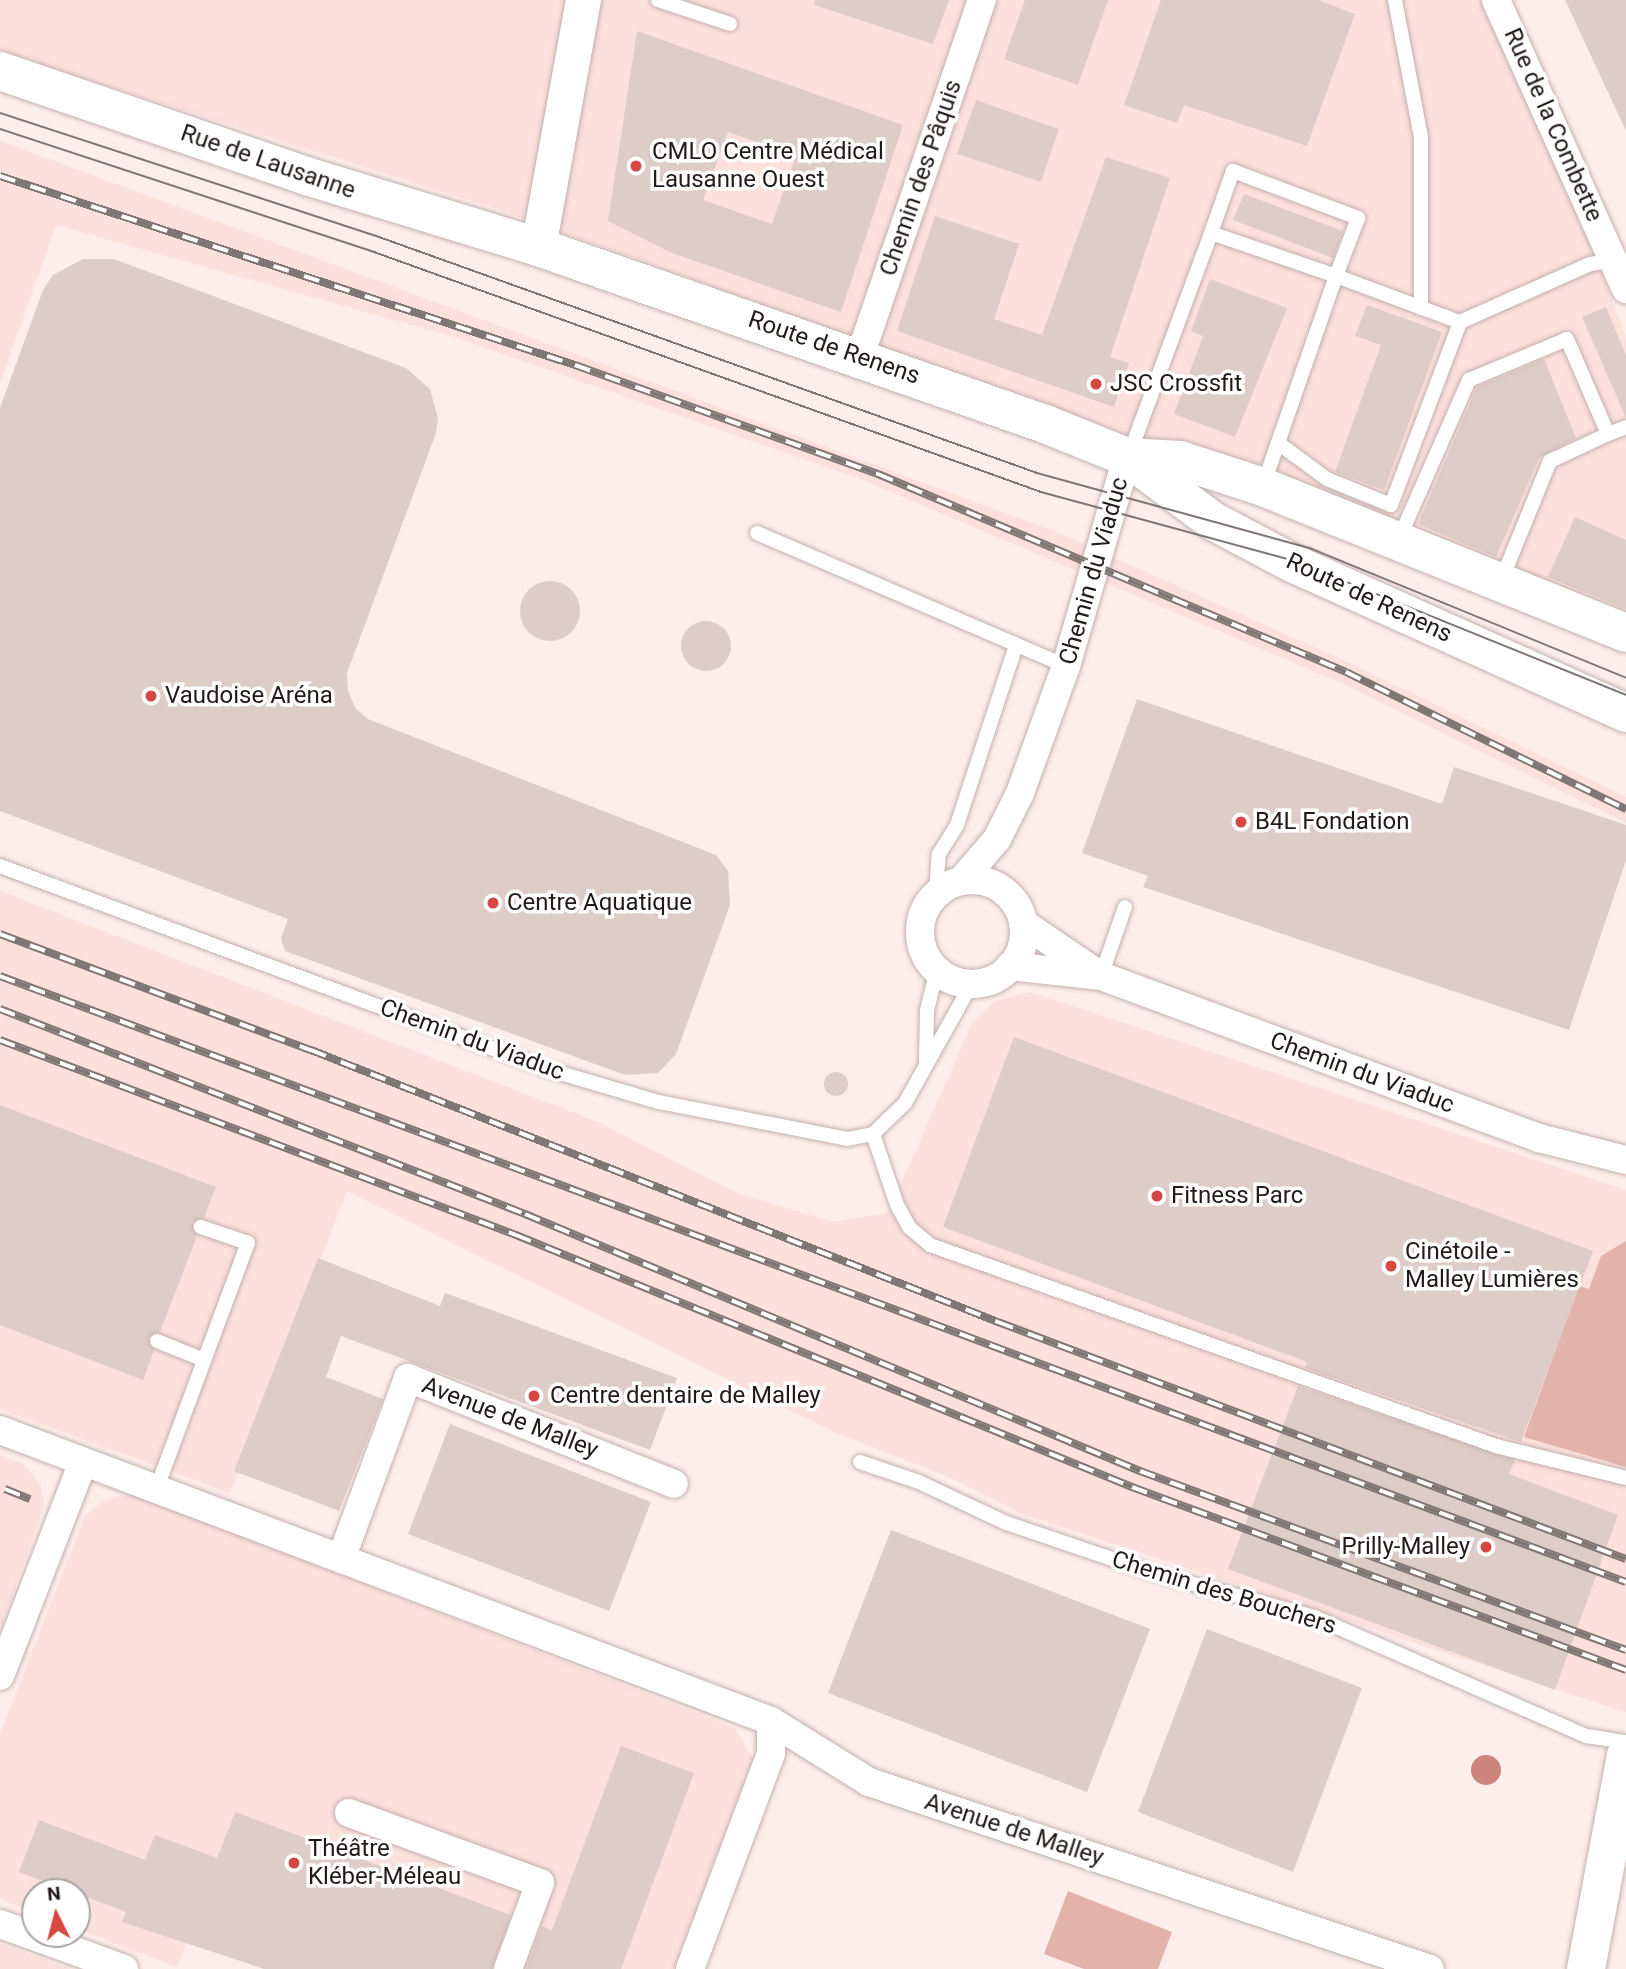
<!DOCTYPE html>
<html>
<head>
<meta charset="utf-8">
<style>
	body { margin:0 }
	#map { position:relative; width:1626px; height:1969px; overflow:hidden; background:#fdeeec; font-family:Roboto,sans-serif }
	div>[style] { position:absolute }
	[style*='--x'] { left:calc(var(--x)*1px); top:calc(var(--y)*1px); width:calc(var(--w)*1px); rotate:calc(var(--a)*1deg) }
	.built>* { inset:0; background:#fce0dc }
	.green>* { inset:0; background:#e2b2ab }
	.water>* { inset:0; background:#cc847c }
	.round { border-radius:50% }
	.building>* { inset:0; background:#deccc9 }
	.roads { filter:drop-shadow(0 0 2px #c3b0ae) drop-shadow(0 0 2px #c3b0ae) }
	.service>* { height:14px; margin:-7px; padding:0 7px; transform-origin:7px; border-radius:7px; background:#fff }
	.minor>* { height:28px; margin:-14px; padding:0 14px; transform-origin:14px; border-radius:14px; background:#fff }
	.minor>.ring { margin:-14px; padding:0; box-sizing:content-box; background:none; border:28px solid #fff; border-radius:50% }
	.tertiary>* { height:35px; margin:-17.5px; padding:0 17.5px; transform-origin:17.5px; border-radius:17.5px; background:#fff }
	.secondary>* { height:38px; margin:-19px; padding:0 19px; transform-origin:19px; border-radius:19px; background:#fff }
	.tram>* { height:2px; margin:-1px; padding:0 1px; transform-origin:1px; border-radius:1px; background:#807675 }
	.rail>* { height:8px; margin-top:-4px; transform-origin:0; background:repeating-linear-gradient(90deg,#fff 0 16px,#807675 0 32px); box-sizing:border-box; border-block:2px solid #807675 }
	.dots>* { width:19px; height:19px; translate:-50% -50%; box-sizing:border-box; border:4px solid #fff; border-radius:50% }
	span { translate:-50% -50%; white-space:nowrap; text-align:center; line-height:1.15; -webkit-text-stroke:7px #fff; paint-order:stroke }
	.street-label { font-size:24px; color:#211a19 }
	.poi-label { font-size:24px; color:#211a19 }
	.left { translate:0 -50%; text-align:left }
	.right { translate:-100% -50%; text-align:right }
	.north { position:absolute; left:21px; top:1878px; width:70px; height:70px; box-sizing:border-box; background:#fff; border:2px solid #a6a3a3; border-radius:50%; rotate:354deg; font-size:19px; font-weight:700; line-height:28px; text-align:center; color:#211a19 }
	.north::after { content:''; display:block; margin:auto; width:24px; height:32px; background:#d54740; clip-path:polygon(50% 0,100% 100%,50% 72%,0 100%) }
</style>
</head>
<body>
<div id="map">
	<div class="built">
		<div style="clip-path:polygon(0 0,1481px 0,1562px 167px,1626px 338px,1626px 620px,1269px 485px,497px 209px,6px 54px,0 49px)"></div>
		<div style="clip-path:polygon(0 141px,1059px 533px,1350px 663px,1626px 797px,1626px 823px,1341px 683px,858px 478px,451px 336px,56px 225px,0 383px)"></div>
		<div style="clip-path:polygon(0 891px,598px 1122px,739px 1194px,834px 1222px,888px 1213px,972px 1024px,995px 1001px,1030px 992px,1626px 1190px,1626px 1712px,1022px 1514px,951px 1478px,836px 1433px,347px 1191px,230px 1493px,0 1409px)"></div>
		<div style="clip-path:polygon(0 1455px,24px 1464px,41px 1486px,44px 1506px,0 1631px)"></div>
		<div style="clip-path:polygon(133px 1494px,735px 1728px,753px 1759px,673px 1969px,264px 1969px,187px 1941px,177px 1967px,77px 1929px,77px 1892px,35px 1892px,35px 1913px,0 1899px,0 1734px,85px 1516px,105px 1500px)"></div>
		<div style="clip-path:polygon(0 1944px,70px 1969px,0 1969px)"></div>
	</div>
	<div class="green">
		<div style="clip-path:polygon(1626px 1241px,1626px 1467px,1524px 1437px,1579px 1286px,1589px 1289px,1601px 1256px)"></div>
		<div style="clip-path:polygon(1068px 1891px,1172px 1932px,1158px 1969px,1084px 1969px,1044px 1954px)"></div>
	</div>
	<div class="water">
		<div class="round" style="left:1471px;top:1755px;width:30px;height:30px"></div>
	</div>
	<div class="building">
		<div style="clip-path:polygon(815px 0,949px 0,933px 44px,814px 5px)"></div>
		<div style="clip-path:polygon(1025px 0,1108px 0,1078px 85px,1004px 59px)"></div>
		<div style="clip-path:polygon(1161px 0,1318px 0,1355px 14px,1307px 146px,1184px 105px,1177px 123px,1124px 105px)"></div>
		<div style="clip-path:polygon(1565px 0,1626px 0,1626px 131px)"></div>
		<div style="clip-path:polygon(evenodd,637px 31px,903px 125px,841px 312px,672px 253px,608px 221px,637px 31px,728px 132px,796px 156px,772px 224px,703px 200px,728px 132px)"></div>
		<div style="clip-path:polygon(976px 100px,1059px 129px,1041px 182px,957px 154px)"></div>
		<div style="clip-path:polygon(1106px 157px,1170px 178px,1110px 357px,1129px 363px,1114px 407px,897px 331px,935px 216px,1019px 244px,994px 319px,1042px 335px)"></div>
		<div style="clip-path:polygon(1244px 194px,1343px 231px,1333px 258px,1233px 220px)"></div>
		<div style="clip-path:polygon(83px 259px,114px 259px,406px 368px,430px 389px,438px 418px,436px 433px,347px 673px,348px 690px,355px 708px,368px 719px,716px 855px,728px 871px,730px 905px,676px 1054px,658px 1073px,625px 1075px,285px 951px,281px 938px,288px 919px,0 811px,0 408px,43px 290px,53px 275px)"></div>
		<div style="clip-path:polygon(1210px 279px,1287px 308px,1235px 437px,1174px 414px,1203px 336px,1191px 331px)"></div>
		<div style="clip-path:polygon(1367px 305px,1442px 332px,1384px 490px,1335px 472px,1381px 345px,1355px 336px)"></div>
		<div style="clip-path:polygon(1606px 307px,1626px 356px,1626px 418px,1582px 317px)"></div>
		<div style="clip-path:polygon(1544px 359px,1576px 438px,1539px 458px,1496px 557px,1418px 524px,1477px 387px)"></div>
		<div style="clip-path:polygon(1575px 517px,1626px 540px,1626px 609px,1548px 577px)"></div>
		<div class="round" style="left:520px;top:581px;width:60px;height:60px"></div>
		<div class="round" style="left:681px;top:621px;width:50px;height:50px"></div>
		<div style="clip-path:polygon(1137px 699px,1442px 804px,1454px 767px,1626px 825px,1626px 860px,1569px 1030px,1143px 887px,1148px 876px,1082px 853px)"></div>
		<div style="clip-path:polygon(1014px 1037px,1593px 1251px,1521px 1442px,1305px 1368px,1307px 1362px,943px 1227px)"></div>
		<div class="round" style="left:824px;top:1072px;width:24px;height:24px"></div>
		<div style="clip-path:polygon(0 1105px,216px 1187px,204px 1218px,192px 1223px,197px 1236px,160px 1332px,148px 1338px,154px 1350px,143px 1380px,0 1325px)"></div>
		<div style="clip-path:polygon(318px 1258px,440px 1306px,445px 1293px,677px 1378px,650px 1450px,341px 1336px,326px 1377px,383px 1399px,339px 1511px,234px 1471px)"></div>
		<div style="clip-path:polygon(1298px 1386px,1515px 1460px,1509px 1474px,1618px 1515px,1555px 1690px,1228px 1569px)"></div>
		<div style="clip-path:polygon(450px 1424px,651px 1502px,609px 1611px,408px 1534px)"></div>
		<div style="clip-path:polygon(891px 1530px,1150px 1629px,1087px 1792px,828px 1693px)"></div>
		<div style="clip-path:polygon(1207px 1629px,1362px 1688px,1293px 1872px,1138px 1812px)"></div>
		<div style="clip-path:polygon(621px 1746px,694px 1773px,621px 1969px,526px 1969px,542px 1926px,552px 1930px)"></div>
		<div style="clip-path:polygon(235px 1812px,511px 1915px,492px 1969px,264px 1969px,122px 1922px,126px 1912px,19px 1872px,39px 1820px,145px 1860px,155px 1835px,217px 1858px)"></div>
	</div>
	<div class="roads">
		<div class="service">
			<div style="--x:658;--y:0;--w:76;--a:18.4"></div>
			<div style="--x:1395;--y:0;--w:139;--a:79.3"></div>
			<div style="--x:1421;--y:137;--w:171;--a:90"></div>
			<div style="--x:1211;--y:233;--w:66;--a:-70.5"></div>
			<div style="--x:1233;--y:171;--w:134;--a:20.6"></div>
			<div style="--x:1358;--y:218;--w:62;--a:110.8"></div>
			<div style="--x:1336;--y:276;--w:132;--a:20.4"></div>
			<div style="--x:1608;--y:434;--w:19;--a:-21"></div>
			<div style="--x:1278;--y:443;--w:61;--a:36.3"></div>
			<div style="--x:1327;--y:479;--w:69;--a:22.1"></div>
			<div style="--x:1391;--y:505;--w:196;--a:-69.3"></div>
			<div style="--x:1460;--y:322;--w:142;--a:-24"></div>
			<div style="--x:1590;--y:264;--w:24;--a:-9"></div>
			<div style="--x:1129;--y:455;--w:237;--a:-69.7"></div>
			<div style="--x:1211;--y:233;--w:132;--a:19"></div>
			<div style="--x:1336;--y:276;--w:222;--a:109.2"></div>
			<div style="--x:757;--y:533;--w:336;--a:23.3"></div>
			<div style="--x:1398;--y:541;--w:176;--a:-66.2"></div>
			<div style="--x:1469;--y:380;--w:106;--a:-22.7"></div>
			<div style="--x:1567;--y:339;--w:103;--a:66.7"></div>
			<div style="--x:1608;--y:434;--w:64;--a:155"></div>
			<div style="--x:1550;--y:461;--w:130;--a:112.2"></div>
			<div style="--x:0;--y:866;--w:587;--a:20.35"></div>
			<div style="--x:550;--y:1070;--w:114;--a:16.4"></div>
			<div style="--x:659;--y:1102;--w:192;--a:11.1"></div>
			<div style="--x:847;--y:1139;--w:26;--a:-11"></div>
			<div style="--x:873;--y:1134;--w:45;--a:-44.1"></div>
			<div style="--x:905;--y:1103;--w:137;--a:-60.8"></div>
			<div style="--x:936;--y:893;--w:39;--a:-86"></div>
			<div style="--x:939;--y:854;--w:34;--a:-58"></div>
			<div style="--x:957;--y:825;--w:188;--a:-71.8"></div>
			<div style="--x:1101;--y:976;--w:73;--a:-70.8"></div>
			<div style="--x:926;--y:1062;--w:52;--a:-88.9"></div>
			<div style="--x:927;--y:1010;--w:41;--a:-76"></div>
			<div style="--x:873;--y:1134;--w:75;--a:71.3"></div>
			<div style="--x:897;--y:1205;--w:26;--a:61"></div>
			<div style="--x:910;--y:1228;--w:26;--a:40"></div>
			<div style="--x:930;--y:1245;--w:601;--a:19.55"></div>
			<div style="--x:1496;--y:1446;--w:134;--a:13.8"></div>
			<div style="--x:157;--y:1341;--w:51;--a:22"></div>
			<div style="--x:860;--y:1462;--w:62;--a:18.7"></div>
			<div style="--x:919;--y:1482;--w:96;--a:25.2"></div>
			<div style="--x:1006;--y:1523;--w:152;--a:18.8"></div>
			<div style="--x:1150;--y:1572;--w:170;--a:15.3"></div>
			<div style="--x:1314;--y:1617;--w:298;--a:23.6"></div>
			<div style="--x:1587;--y:1736;--w:39;--a:9"></div>
			<div style="--x:156;--y:1490;--w:264;--a:-69.6"></div>
			<div style="--x:248;--y:1243;--w:50;--a:-161.2"></div>
		</div>
		<div class="minor">
			<div style="--x:1496;--y:0;--w:317;--a:65.8"></div>
			<div style="--x:860;--y:356;--w:376;--a:-71.1"></div>
			<div class="ring" style="left:920px;top:880px;width:76px;height:76px"></div>
			<div style="--x:961;--y:881;--w:55;--a:-49.4"></div>
			<div style="--x:997;--y:839;--w:51;--a:-63.4"></div>
			<div style="--x:1020;--y:793;--w:135;--a:-70.1"></div>
			<div style="--x:1066;--y:666;--w:218;--a:-73.7"></div>
			<div style="--x:1023;--y:923;--w:94;--a:34.2"></div>
			<div style="--x:1101;--y:976;--w:467;--a:20.3"></div>
			<div style="--x:1539;--y:1138;--w:90;--a:14.2"></div>
			<div style="--x:1010;--y:966;--w:92;--a:6.3"></div>
			<div style="--x:0;--y:1430;--w:824;--a:20.68"></div>
			<div style="--x:771;--y:1721;--w:115;--a:31.9"></div>
			<div style="--x:869;--y:1782;--w:591;--a:18.43"></div>
			<div style="--x:341;--y:1559;--w:193;--a:-69.7"></div>
			<div style="--x:408;--y:1378;--w:286;--a:21.7"></div>
			<div style="--x:0;--y:1676;--w:230;--a:-68.8"></div>
			<div style="--x:349;--y:1813;--w:203;--a:20.1"></div>
			<div style="--x:540;--y:1883;--w:92;--a:110.4"></div>
			<div style="--x:0;--y:1924;--w:132;--a:19.9"></div>
			<div style="--x:690;--y:1969;--w:230;--a:-69.4"></div>
			<div style="--x:771;--y:1754;--w:33;--a:-90"></div>
		</div>
		<div class="tertiary">
			<div style="--x:538;--y:247;--w:251;--a:-79.7"></div>
		</div>
		<div class="secondary">
			<div style="--x:0;--y:71;--w:324;--a:18.9"></div>
			<div style="--x:306;--y:176;--w:243;--a:17"></div>
			<div style="--x:538;--y:247;--w:537;--a:19.24"></div>
			<div style="--x:1045;--y:424;--w:88;--a:21.9"></div>
			<div style="--x:1127;--y:457;--w:107;--a:36.7"></div>
			<div style="--x:1213;--y:521;--w:89;--a:28"></div>
			<div style="--x:1292;--y:563;--w:366;--a:24.2"></div>
			<div style="--x:1127;--y:457;--w:53;--a:3.2"></div>
			<div style="--x:1180;--y:460;--w:87;--a:18"></div>
			<div style="--x:1263;--y:487;--w:391;--a:21.9"></div>
			<div style="--x:1586;--y:1969;--w:217;--a:-79.4"></div>
		</div>
	</div>
	<div class="tram">
		<div style="--x:0;--y:113;--w:399;--a:18.1"></div>
		<div style="--x:379;--y:237;--w:699;--a:19.73"></div>
		<div style="--x:1037;--y:473;--w:285;--a:15.4"></div>
		<div style="--x:1312;--y:549;--w:339;--a:22.3"></div>
		<div style="--x:0;--y:129;--w:394;--a:18.2"></div>
		<div style="--x:374;--y:252;--w:709;--a:19.79"></div>
		<div style="--x:1041;--y:492;--w:260;--a:15.2"></div>
		<div style="--x:1292;--y:560;--w:360;--a:22"></div>
	</div>
	<div class="rail">
		<div style="--x:0;--y:176;--w:605;--a:18.2"></div>
		<div style="--x:575;--y:365;--w:322;--a:19.8"></div>
		<div style="--x:878;--y:474;--w:508;--a:22.93"></div>
		<div style="--x:1346;--y:672;--w:312;--a:26.1"></div>
		<div style="--x:0;--y:934;--w:332;--a:20.5"></div>
		<div style="--x:311;--y:1050;--w:739;--a:21.6"></div>
		<div style="--x:998;--y:1322;--w:671;--a:20.68"></div>
		<div style="--x:0;--y:976;--w:1735;--a:20.44"></div>
		<div style="--x:0;--y:1009;--w:564;--a:21.33"></div>
		<div style="--x:525;--y:1214;--w:667;--a:22.68"></div>
		<div style="--x:1140;--y:1471;--w:518;--a:20.22"></div>
		<div style="--x:0;--y:1040;--w:552;--a:20.7"></div>
		<div style="--x:516;--y:1235;--w:666;--a:22.25"></div>
		<div style="--x:1132;--y:1487;--w:527;--a:20.33"></div>
		<div style="--x:5;--y:1489;--w:27;--a:22"></div>
	</div>
	<div class="dots">
		<div style="left:636px;top:166px;background:#d54740"></div>
		<div style="left:1096px;top:384px;background:#d54740"></div>
		<div style="left:151px;top:696px;background:#d54740"></div>
		<div style="left:1241px;top:822px;background:#d54740"></div>
		<div style="left:493px;top:903px;background:#d54740"></div>
		<div style="left:1157px;top:1196px;background:#d54740"></div>
		<div style="left:1391px;top:1266px;background:#d54740"></div>
		<div style="left:534px;top:1396px;background:#d54740"></div>
		<div style="left:1486px;top:1547px;background:#d54740"></div>
		<div style="left:294px;top:1863px;background:#d54740"></div>
	</div>
	<div class="street-label">
		<span style="left:1553px;top:125px;rotate:66deg">Rue de la Combette</span>
		<span style="left:268px;top:162px;rotate:19deg">Rue de Lausanne</span>
		<span style="left:921px;top:178px;rotate:-71deg">Chemin des Pâquis</span>
		<span style="left:834px;top:348px;rotate:19deg">Route de Renens</span>
		<span style="left:1094px;top:571px;rotate:-74deg">Chemin du Viaduc</span>
		<span style="left:1369px;top:598px;rotate:25deg">Route de Renens</span>
		<span style="left:472px;top:1040px;rotate:20deg">Chemin du Viaduc</span>
		<span style="left:1362px;top:1073px;rotate:20deg">Chemin du Viaduc</span>
		<span style="left:510px;top:1418px;rotate:21deg">Avenue de Malley</span>
		<span style="left:1224px;top:1593px;rotate:17deg">Chemin des Bouchers</span>
		<span style="left:1014px;top:1830px;rotate:18deg">Avenue de Malley</span>
	</div>
	<div class="poi-label">
		<span class="left" style="left:652px;top:166px">CMLO Centre Médical<br>Lausanne Ouest</span>
		<span class="left" style="left:1110px;top:384px">JSC Crossfit</span>
		<span class="left" style="left:165px;top:696px">Vaudoise Aréna</span>
		<span class="left" style="left:1255px;top:822px">B4L Fondation</span>
		<span class="left" style="left:507px;top:903px">Centre Aquatique</span>
		<span class="left" style="left:1171px;top:1196px">Fitness Parc</span>
		<span class="left" style="left:1405px;top:1266px">Cinétoile -<br>Malley Lumières</span>
		<span class="left" style="left:550px;top:1396px">Centre dentaire de Malley</span>
		<span class="right" style="left:1470px;top:1547px">Prilly-Malley</span>
		<span class="left" style="left:308px;top:1863px">Théâtre<br>Kléber-Méleau</span>
	</div>
	<div class="north">N</div>
</div>
</body>
</html>
